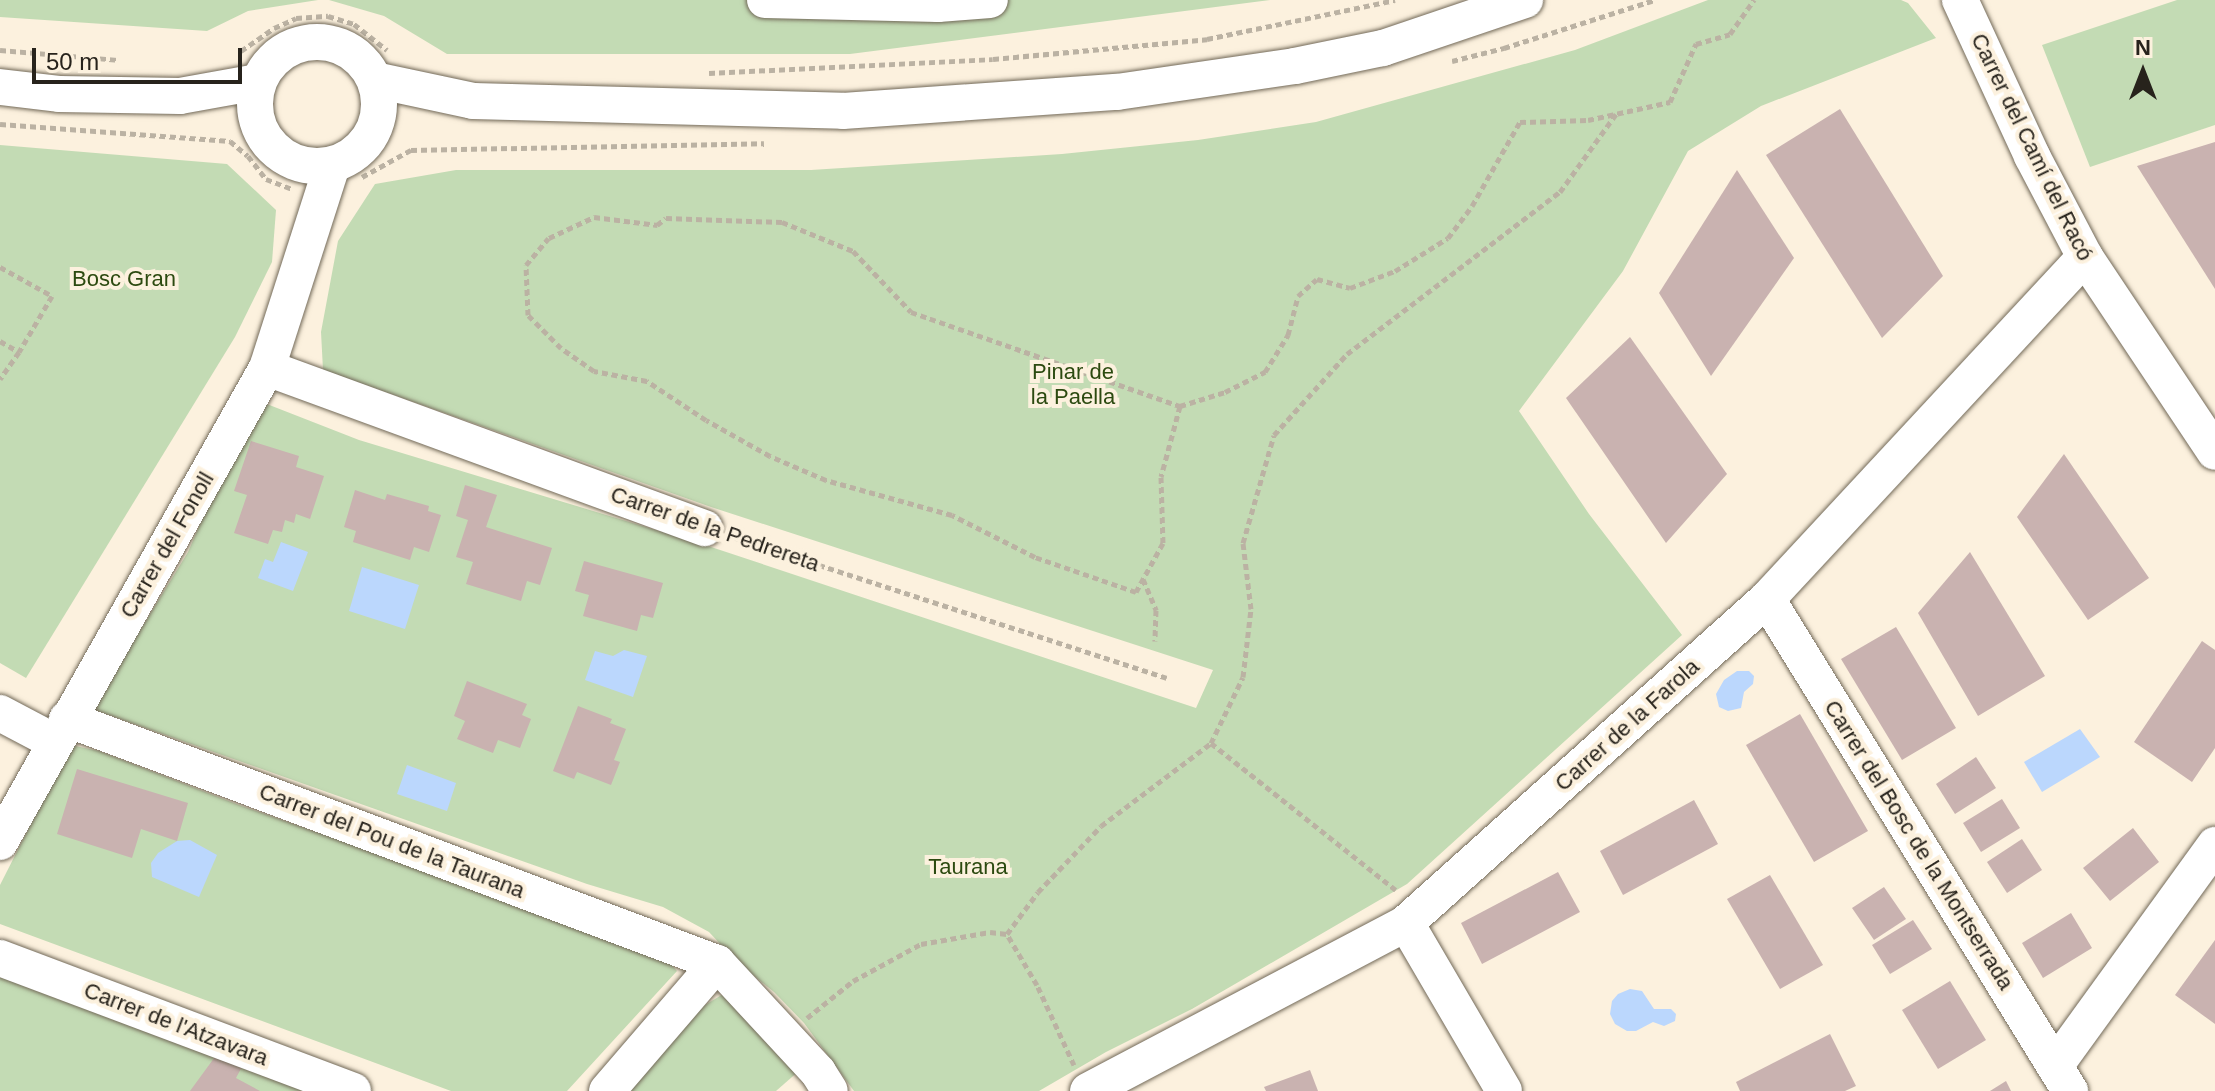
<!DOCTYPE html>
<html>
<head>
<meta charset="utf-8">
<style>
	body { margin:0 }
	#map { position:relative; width:2215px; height:1091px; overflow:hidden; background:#fcf1de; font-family:Arial,sans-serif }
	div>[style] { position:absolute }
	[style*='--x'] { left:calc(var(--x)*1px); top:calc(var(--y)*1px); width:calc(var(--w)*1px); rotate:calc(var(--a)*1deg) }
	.green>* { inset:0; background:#c3dbb4 }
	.water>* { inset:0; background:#bbd7fd }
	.building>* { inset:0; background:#c9b2b0 }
	.path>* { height:5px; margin-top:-2.5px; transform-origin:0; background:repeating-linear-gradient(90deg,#bbb2a3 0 6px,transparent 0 10px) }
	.roads { filter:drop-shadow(0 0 2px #726958) drop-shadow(0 0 2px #726958) }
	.minor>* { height:36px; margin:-18px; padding:0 18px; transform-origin:18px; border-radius:18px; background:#fff }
	.minor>.ring { margin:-18px; padding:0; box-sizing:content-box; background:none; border:36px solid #fff; border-radius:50% }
	span { translate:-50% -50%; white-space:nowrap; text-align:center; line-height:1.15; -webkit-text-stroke:8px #fcf1de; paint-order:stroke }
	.street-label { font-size:22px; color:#27231c }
	.park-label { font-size:22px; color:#2c4a10 }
	.north { position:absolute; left:2103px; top:32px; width:80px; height:80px; -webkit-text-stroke:6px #fcf1de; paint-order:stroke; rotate:0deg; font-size:22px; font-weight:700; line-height:32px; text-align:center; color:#27231c }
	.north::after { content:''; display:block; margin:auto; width:28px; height:36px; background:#27231c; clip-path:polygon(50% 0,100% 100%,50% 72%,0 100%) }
	.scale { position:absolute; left:32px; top:48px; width:210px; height:36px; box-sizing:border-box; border:4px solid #27231c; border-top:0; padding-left:10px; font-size:24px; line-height:28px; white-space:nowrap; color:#27231c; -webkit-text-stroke:6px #fcf1de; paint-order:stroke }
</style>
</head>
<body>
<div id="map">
	<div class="green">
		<div style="clip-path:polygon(0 0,318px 0,248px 11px,207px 31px,0 17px)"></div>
		<div style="clip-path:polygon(329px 0,1270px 0,850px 54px,447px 54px,384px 16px)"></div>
		<div style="clip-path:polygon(1708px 0,1901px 0,1908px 3px,1936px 38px,1761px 106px,1688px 151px,1623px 271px,1519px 411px,1589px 514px,1682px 635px,1407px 884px,1192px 1009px,1106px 1052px,1039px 1091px,854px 1091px,804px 1023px,774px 992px,738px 963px,709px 932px,663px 907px,587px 884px,92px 709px,188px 552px,254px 399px,359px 440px,702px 544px,1196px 708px,1213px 670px,711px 507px,323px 370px,321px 332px,338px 241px,375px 184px,456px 170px,811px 170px,1062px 154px,1198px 140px,1316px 122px,1575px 50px)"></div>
		<div style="clip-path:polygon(2177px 0,2215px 0,2215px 125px,2090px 167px,2042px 45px)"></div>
		<div style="clip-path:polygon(0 145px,227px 164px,276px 210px,272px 262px,235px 337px,26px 678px,0 663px)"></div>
		<div style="clip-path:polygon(71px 745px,99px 751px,239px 805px,661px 953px,677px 971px,567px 1091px,451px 1091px,0 924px,0 885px)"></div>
		<div style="clip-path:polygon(0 971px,329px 1091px,0 1091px)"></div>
		<div style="clip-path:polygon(725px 993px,800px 1070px,776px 1091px,623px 1091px,690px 1014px)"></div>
	</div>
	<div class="water">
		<div style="clip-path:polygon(281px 542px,308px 552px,293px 591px,258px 578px,265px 559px,273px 562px)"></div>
		<div style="clip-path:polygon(362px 567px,419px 585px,405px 629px,349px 611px)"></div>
		<div style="clip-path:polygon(624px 650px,647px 656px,633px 697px,585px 680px,595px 651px,613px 656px)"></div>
		<div style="clip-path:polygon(1737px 671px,1749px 671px,1754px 676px,1753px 684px,1744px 692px,1741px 708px,1728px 711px,1719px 707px,1716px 694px,1724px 680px)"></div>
		<div style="clip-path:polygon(2080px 729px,2100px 757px,2042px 792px,2024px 762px)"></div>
		<div style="clip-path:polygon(407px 765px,456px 783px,447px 811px,397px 794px)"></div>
		<div style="clip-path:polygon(190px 840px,217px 855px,199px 897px,152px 877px,151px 863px,158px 853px,177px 841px)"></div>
		<div style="clip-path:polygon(1630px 989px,1642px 991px,1654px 1009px,1671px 1009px,1676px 1014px,1675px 1021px,1664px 1026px,1653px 1022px,1636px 1031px,1627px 1031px,1615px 1024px,1610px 1014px,1612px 1001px,1618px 994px)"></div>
	</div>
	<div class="building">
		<div style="clip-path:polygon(1840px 109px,1943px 276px,1882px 338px,1766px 155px)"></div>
		<div style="clip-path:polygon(2215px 142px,2215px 289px,2137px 166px)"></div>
		<div style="clip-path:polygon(1737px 170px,1794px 258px,1711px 376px,1659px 293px)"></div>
		<div style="clip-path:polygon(1630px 337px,1727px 474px,1666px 543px,1566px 398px)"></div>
		<div style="clip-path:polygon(251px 441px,299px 456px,296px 467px,324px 476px,310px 519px,296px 514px,294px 523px,285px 520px,282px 532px,273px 530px,268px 544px,234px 533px,247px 495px,234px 491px)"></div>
		<div style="clip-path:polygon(2064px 454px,2149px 578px,2088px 620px,2017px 517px)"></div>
		<div style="clip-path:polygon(465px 485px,497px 495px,486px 527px,552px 548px,540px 585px,527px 581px,521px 601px,466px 584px,473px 562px,456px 557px,468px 520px,456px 516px)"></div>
		<div style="clip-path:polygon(355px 490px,385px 500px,387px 494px,429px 506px,428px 511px,441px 515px,429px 552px,414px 547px,410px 560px,353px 542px,356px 531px,344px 527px)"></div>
		<div style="clip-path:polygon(1970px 552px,2045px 676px,1978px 716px,1918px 613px)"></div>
		<div style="clip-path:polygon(584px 561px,663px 583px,653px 618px,641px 615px,637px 631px,583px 616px,589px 595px,575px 591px)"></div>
		<div style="clip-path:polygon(1896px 627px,1956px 728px,1902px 760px,1841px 659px)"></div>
		<div style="clip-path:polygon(2202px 641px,2215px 650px,2215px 748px,2192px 782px,2134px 742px)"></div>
		<div style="clip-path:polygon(467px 681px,527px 704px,522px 715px,531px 719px,520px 748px,498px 740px,493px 753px,457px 739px,465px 721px,454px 716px)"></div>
		<div style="clip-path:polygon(578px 706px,612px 719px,610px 723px,626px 729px,614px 760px,620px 762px,611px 785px,577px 772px,574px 779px,553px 771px)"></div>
		<div style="clip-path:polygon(1800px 714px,1868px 831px,1814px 862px,1746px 745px)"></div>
		<div style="clip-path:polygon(1976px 757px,1996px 788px,1955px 814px,1936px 784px)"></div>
		<div style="clip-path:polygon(77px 769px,188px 803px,177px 841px,141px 829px,132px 858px,57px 834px)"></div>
		<div style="clip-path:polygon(2002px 799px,2020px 828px,1981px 852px,1963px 823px)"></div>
		<div style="clip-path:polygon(1694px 800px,1718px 844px,1623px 895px,1600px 851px)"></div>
		<div style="clip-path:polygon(2133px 828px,2159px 862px,2110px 901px,2083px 868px)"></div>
		<div style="clip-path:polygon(2022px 839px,2042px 870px,2007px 893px,1987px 862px)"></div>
		<div style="clip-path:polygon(1558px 872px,1580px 912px,1482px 964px,1461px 923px)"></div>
		<div style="clip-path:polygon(1770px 875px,1823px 965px,1780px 989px,1727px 899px)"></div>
		<div style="clip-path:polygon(1884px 887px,1906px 919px,1874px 940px,1852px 908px)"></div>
		<div style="clip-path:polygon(2071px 913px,2092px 948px,2043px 978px,2022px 943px)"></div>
		<div style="clip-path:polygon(1913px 920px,1932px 949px,1890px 974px,1872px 945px)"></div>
		<div style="clip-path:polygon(2215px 940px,2215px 1024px,2175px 995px)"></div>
		<div style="clip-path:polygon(1950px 981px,1986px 1040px,1938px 1069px,1902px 1010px)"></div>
		<div style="clip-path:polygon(1830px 1034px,1856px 1086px,1845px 1091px,1740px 1091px,1736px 1082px)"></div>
		<div style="clip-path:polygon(220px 1050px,245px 1061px,236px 1078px,260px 1091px,190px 1091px)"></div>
		<div style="clip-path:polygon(1310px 1070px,1318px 1091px,1266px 1091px,1264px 1087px)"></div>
		<div style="clip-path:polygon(2006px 1081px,2011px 1091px,1990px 1091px)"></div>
	</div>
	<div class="path">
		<div style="--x:0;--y:50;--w:118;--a:4.8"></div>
		<div style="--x:241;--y:51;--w:40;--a:-34.9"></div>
		<div style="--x:274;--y:28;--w:24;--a:-24"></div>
		<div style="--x:296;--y:18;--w:32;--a:-4"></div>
		<div style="--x:328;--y:16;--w:27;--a:17"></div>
		<div style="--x:354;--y:24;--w:42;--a:38.2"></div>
		<div style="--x:1452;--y:61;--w:54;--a:-14"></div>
		<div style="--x:1504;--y:48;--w:157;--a:-17.7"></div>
		<div style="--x:709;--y:73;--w:284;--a:-2.8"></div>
		<div style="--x:993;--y:59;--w:215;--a:-5.3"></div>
		<div style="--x:1207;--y:39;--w:192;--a:-11.7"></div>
		<div style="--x:0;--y:124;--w:231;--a:4.2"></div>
		<div style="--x:230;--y:141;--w:23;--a:40"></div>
		<div style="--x:248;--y:156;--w:29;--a:52"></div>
		<div style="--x:266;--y:179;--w:28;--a:21"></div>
		<div style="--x:362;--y:177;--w:56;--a:-28.9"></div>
		<div style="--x:411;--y:150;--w:353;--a:-1.1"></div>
		<div style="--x:0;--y:267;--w:60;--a:29.1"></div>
		<div style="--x:52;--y:296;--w:65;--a:120.5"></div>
		<div style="--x:0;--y:341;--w:22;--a:30"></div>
		<div style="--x:19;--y:352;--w:33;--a:125"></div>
		<div style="--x:1180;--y:406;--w:73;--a:105"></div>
		<div style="--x:1161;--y:477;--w:66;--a:88.3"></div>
		<div style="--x:1163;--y:543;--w:56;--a:118.9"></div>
		<div style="--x:1136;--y:592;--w:107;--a:-160.9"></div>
		<div style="--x:1035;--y:557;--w:93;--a:-153.2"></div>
		<div style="--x:952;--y:515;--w:131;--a:-164.5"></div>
		<div style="--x:826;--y:480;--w:61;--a:-156.8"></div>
		<div style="--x:770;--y:456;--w:73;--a:-150.6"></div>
		<div style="--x:706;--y:420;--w:71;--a:-146.5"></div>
		<div style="--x:647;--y:381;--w:54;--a:-169.3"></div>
		<div style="--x:594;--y:371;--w:40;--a:-145.1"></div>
		<div style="--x:561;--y:348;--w:47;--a:-135"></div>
		<div style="--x:528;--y:315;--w:50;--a:-92.3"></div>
		<div style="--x:526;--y:265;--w:35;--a:-50"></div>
		<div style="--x:549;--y:238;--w:50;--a:-25"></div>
		<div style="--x:594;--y:217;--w:64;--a:7.2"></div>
		<div style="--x:657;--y:225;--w:11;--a:-38"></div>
		<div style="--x:666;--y:218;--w:116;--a:2"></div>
		<div style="--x:782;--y:222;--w:77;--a:22.2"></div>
		<div style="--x:853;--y:251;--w:84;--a:46.4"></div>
		<div style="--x:911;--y:312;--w:285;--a:19.3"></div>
		<div style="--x:1180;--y:406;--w:47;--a:-17.3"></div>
		<div style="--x:1225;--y:392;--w:45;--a:-26.6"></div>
		<div style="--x:1265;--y:372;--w:44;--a:-58.1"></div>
		<div style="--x:1288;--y:335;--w:40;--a:-75.6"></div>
		<div style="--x:1298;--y:296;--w:25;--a:-42"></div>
		<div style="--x:1317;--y:279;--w:34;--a:15"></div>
		<div style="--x:1350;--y:288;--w:48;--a:-20.7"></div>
		<div style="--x:1395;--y:271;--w:62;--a:-31.9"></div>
		<div style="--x:1448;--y:238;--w:40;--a:-53"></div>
		<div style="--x:1472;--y:206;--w:97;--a:-60.3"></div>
		<div style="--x:1520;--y:122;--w:68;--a:-1.7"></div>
		<div style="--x:1588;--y:120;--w:84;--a:-12.4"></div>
		<div style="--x:1670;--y:102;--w:64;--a:-65.9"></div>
		<div style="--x:1696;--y:44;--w:35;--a:-16"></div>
		<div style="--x:1730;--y:34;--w:42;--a:-54.8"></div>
		<div style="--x:733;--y:537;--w:456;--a:18"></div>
		<div style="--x:1143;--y:579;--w:34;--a:67"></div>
		<div style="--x:1156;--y:610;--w:31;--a:92"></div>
		<div style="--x:1211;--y:743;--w:236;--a:38.5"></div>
		<div style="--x:807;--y:1018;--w:59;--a:-38.8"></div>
		<div style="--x:853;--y:981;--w:77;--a:-28.6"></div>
		<div style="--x:921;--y:944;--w:70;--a:-9.9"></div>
		<div style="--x:990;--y:932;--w:17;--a:7"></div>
		<div style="--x:1074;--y:1065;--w:88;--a:-114.8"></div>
		<div style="--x:1037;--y:985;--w:59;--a:-120.5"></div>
		<div style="--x:1007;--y:934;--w:52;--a:-53.6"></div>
		<div style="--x:1038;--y:892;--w:91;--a:-46.3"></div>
		<div style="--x:1101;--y:826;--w:138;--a:-37"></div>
		<div style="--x:1211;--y:743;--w:73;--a:-64.1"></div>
		<div style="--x:1243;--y:677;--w:68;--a:-83.3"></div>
		<div style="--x:1251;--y:609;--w:66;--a:-96.9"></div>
		<div style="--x:1243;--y:543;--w:112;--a:-74"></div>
		<div style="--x:1274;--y:435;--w:109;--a:-48"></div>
		<div style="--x:1347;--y:354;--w:268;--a:-37.3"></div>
		<div style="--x:1560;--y:192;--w:96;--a:-54.3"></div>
	</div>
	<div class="roads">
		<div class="minor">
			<div style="--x:765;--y:0;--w:173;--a:1.3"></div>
			<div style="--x:938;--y:4;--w:52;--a:-4.4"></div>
			<div style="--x:1960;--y:0;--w:172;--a:65.2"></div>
			<div style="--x:2032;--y:156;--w:114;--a:62.3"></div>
			<div style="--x:2085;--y:257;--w:234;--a:56.3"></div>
			<div class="ring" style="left:255px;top:42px;width:88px;height:88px"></div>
			<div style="--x:375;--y:80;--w:100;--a:12.1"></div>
			<div style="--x:473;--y:101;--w:370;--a:1.5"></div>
			<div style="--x:843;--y:111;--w:275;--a:-4"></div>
			<div style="--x:1117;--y:92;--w:180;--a:-8.3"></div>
			<div style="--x:1295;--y:66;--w:90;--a:-11.6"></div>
			<div style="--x:1383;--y:48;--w:150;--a:-18.7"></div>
			<div style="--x:0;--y:87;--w:59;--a:6.8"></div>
			<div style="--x:59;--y:94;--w:121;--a:0.9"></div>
			<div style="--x:180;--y:96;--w:79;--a:-10.2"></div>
			<div style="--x:267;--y:368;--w:466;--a:20.1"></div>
			<div style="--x:1767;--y:599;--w:578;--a:58.37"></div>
			<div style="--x:0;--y:713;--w:62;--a:27.8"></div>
			<div style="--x:67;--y:719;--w:694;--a:20.58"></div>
			<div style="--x:717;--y:963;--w:149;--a:47.2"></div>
			<div style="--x:818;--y:1072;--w:22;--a:58"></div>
			<div style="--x:0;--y:842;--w:544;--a:-60.61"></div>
			<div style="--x:267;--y:368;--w:213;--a:-72.2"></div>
			<div style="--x:1406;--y:923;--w:194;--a:59.7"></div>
			<div style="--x:0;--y:958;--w:377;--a:20.6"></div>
			<div style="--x:2055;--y:1066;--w:273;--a:-54.1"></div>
			<div style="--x:607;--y:1091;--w:169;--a:-49.3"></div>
			<div style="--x:1088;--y:1091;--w:360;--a:-27.8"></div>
			<div style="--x:1406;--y:923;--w:485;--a:-41.9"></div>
			<div style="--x:1767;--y:599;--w:467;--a:-47.1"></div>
		</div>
	</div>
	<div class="street-label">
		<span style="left:2032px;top:147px;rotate:64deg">Carrer del Camí del Racó</span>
		<span style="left:715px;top:529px;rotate:19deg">Carrer de la Pedrereta</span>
		<span style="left:167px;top:545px;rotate:-60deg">Carrer del Fonoll</span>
		<span style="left:1627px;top:725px;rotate:-42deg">Carrer de la Farola</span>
		<span style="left:392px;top:841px;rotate:21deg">Carrer del Pou de la Taurana</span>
		<span style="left:1919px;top:845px;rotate:58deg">Carrer del Bosc de la Montserrada</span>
		<span style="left:176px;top:1024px;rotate:21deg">Carrer de l'Atzavara</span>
	</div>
	<div class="park-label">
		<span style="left:124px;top:279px">Bosc Gran</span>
		<span style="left:1073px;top:384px">Pinar de<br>la Paella</span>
		<span style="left:968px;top:867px">Taurana</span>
	</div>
	<div class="north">N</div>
	<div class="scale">50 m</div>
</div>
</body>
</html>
